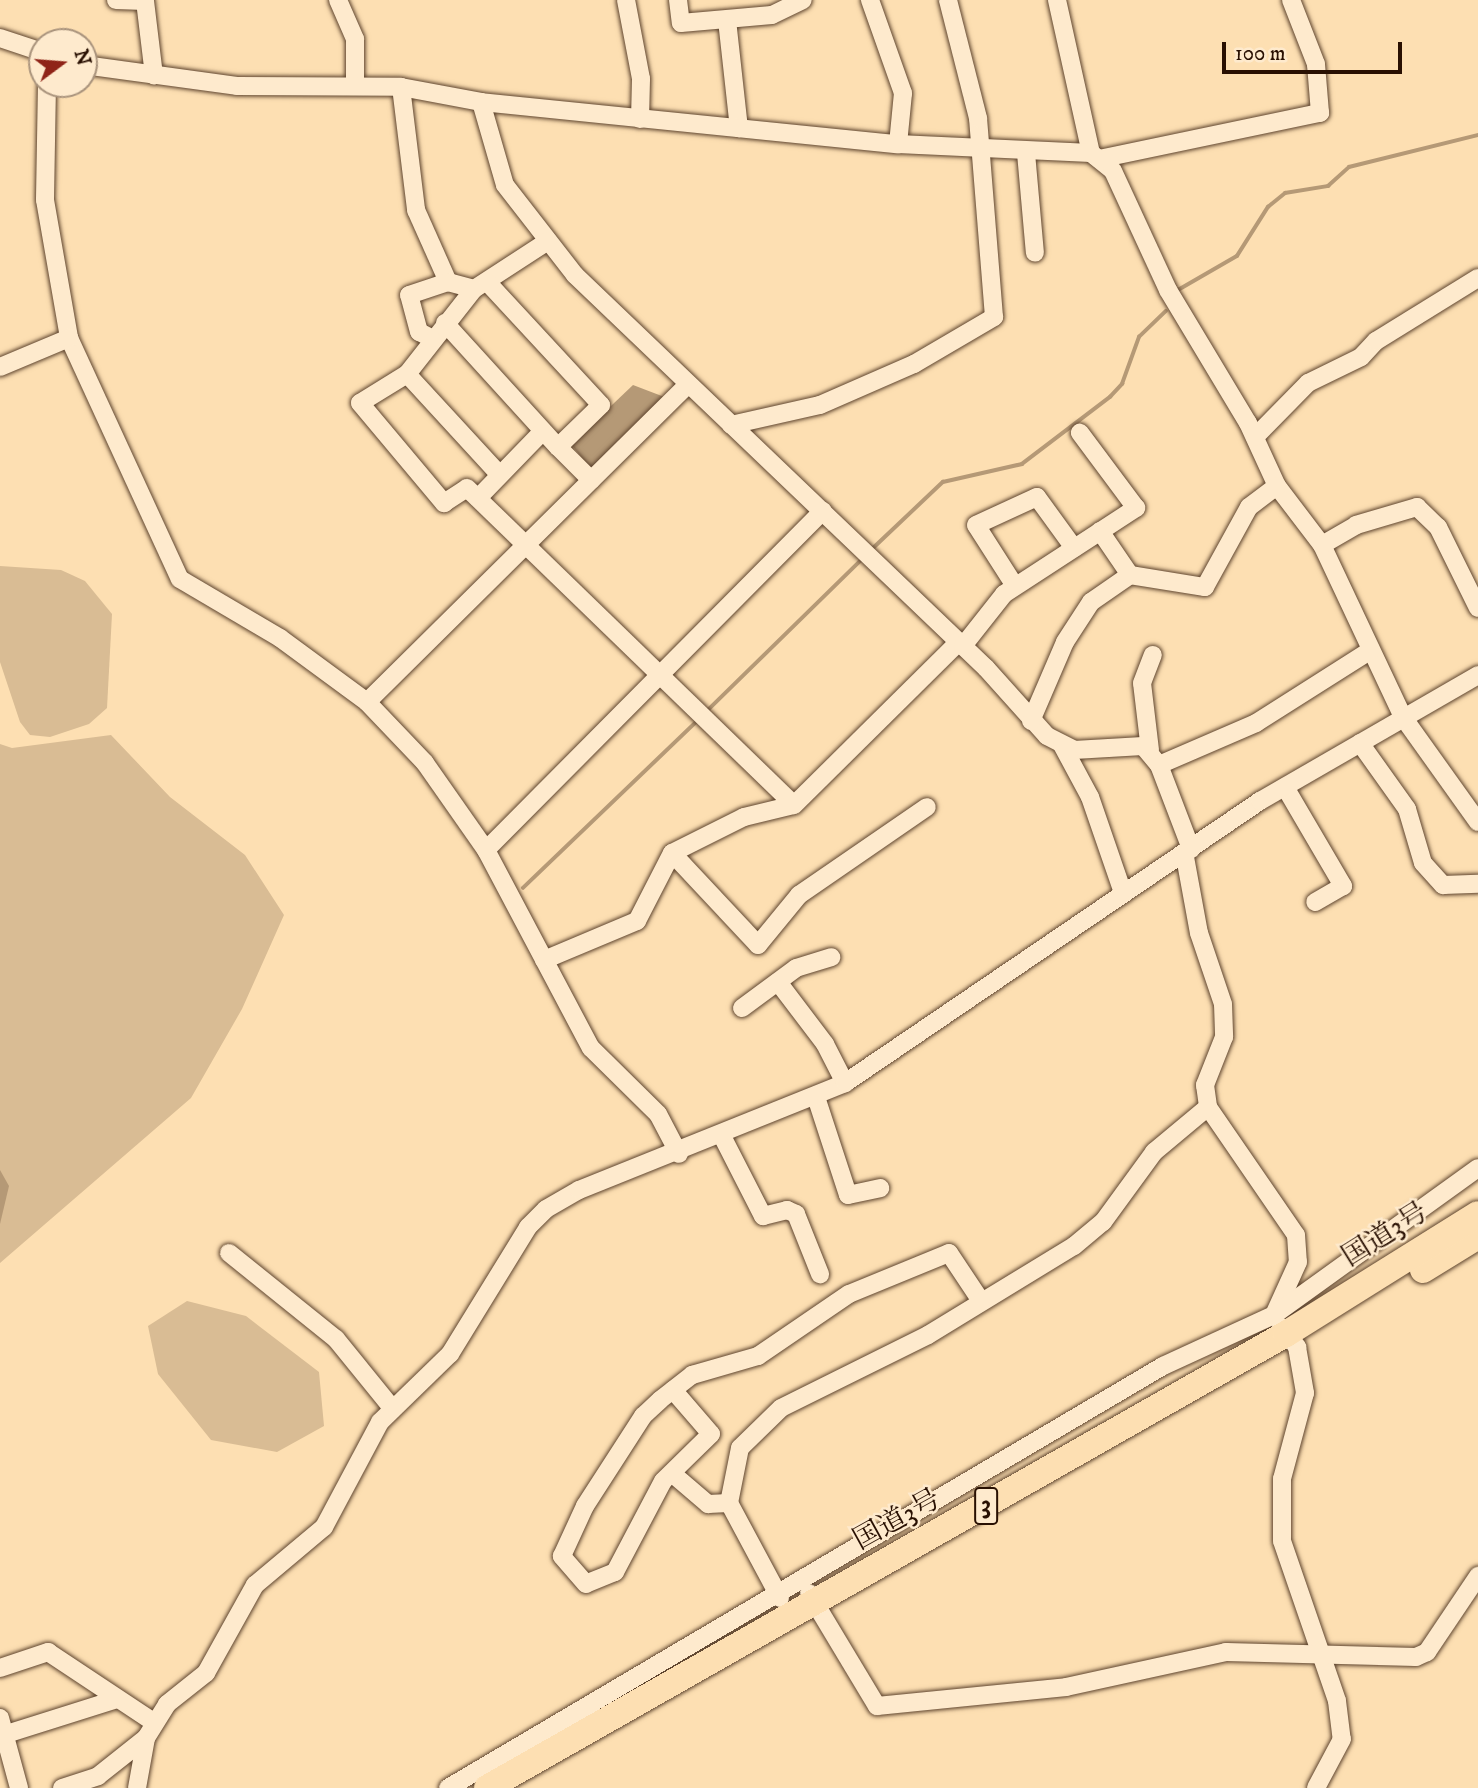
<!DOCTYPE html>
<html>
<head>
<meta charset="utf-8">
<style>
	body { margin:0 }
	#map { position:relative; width:1478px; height:1788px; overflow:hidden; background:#fddfb2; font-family:"IM FELL DW Pica","Noto Serif JP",serif }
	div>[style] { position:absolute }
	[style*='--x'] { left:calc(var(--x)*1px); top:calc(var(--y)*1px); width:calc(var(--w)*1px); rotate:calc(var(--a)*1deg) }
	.green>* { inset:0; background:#d9bc94 }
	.water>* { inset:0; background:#b59976 }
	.stream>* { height:3.5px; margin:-1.75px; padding:0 1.75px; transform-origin:1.75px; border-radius:1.75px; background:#b59976 }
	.roads { filter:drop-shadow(0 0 2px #5e442e) drop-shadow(0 0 2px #5e442e) }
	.minor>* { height:18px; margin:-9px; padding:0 9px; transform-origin:9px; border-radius:9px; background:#feeacd }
	.highway>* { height:26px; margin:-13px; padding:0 13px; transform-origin:13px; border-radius:13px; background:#fddfb2 }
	span { translate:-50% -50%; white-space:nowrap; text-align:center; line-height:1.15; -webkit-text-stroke:5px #feeacd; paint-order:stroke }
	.shield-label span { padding:2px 5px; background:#feeacd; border:2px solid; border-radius:5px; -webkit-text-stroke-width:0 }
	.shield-label { font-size:26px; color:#291002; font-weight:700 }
	.street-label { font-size:28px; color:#291002 }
	.north { position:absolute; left:28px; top:28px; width:70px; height:70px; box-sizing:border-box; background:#feeacd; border:2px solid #a9937c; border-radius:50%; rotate:74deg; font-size:19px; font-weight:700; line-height:28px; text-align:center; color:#291002 }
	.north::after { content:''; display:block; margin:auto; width:24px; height:32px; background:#8f2418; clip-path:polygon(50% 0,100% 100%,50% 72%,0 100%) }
	.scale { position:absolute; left:1222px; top:42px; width:180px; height:32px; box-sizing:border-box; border:4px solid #291002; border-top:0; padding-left:9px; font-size:21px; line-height:24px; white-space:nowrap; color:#291002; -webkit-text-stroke:5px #feeacd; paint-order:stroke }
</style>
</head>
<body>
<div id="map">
	<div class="green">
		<div style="clip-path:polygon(0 566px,61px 570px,85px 581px,112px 614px,107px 708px,89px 724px,50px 737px,30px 735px,20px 722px,0 662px)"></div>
		<div style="clip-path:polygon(111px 735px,170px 797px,245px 855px,284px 915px,242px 1009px,191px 1098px,0 1263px,0 744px,12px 748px)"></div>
		<div style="clip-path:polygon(187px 1301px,246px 1316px,319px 1372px,324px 1426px,277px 1452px,211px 1440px,158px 1374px,148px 1326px)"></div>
	</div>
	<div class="water">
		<div style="clip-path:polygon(633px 385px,667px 398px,593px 472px,571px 444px)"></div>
		<div style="clip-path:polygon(0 1170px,9px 1186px,0 1224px)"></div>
	</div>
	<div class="stream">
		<div style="--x:1178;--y:290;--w:68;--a:-30"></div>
		<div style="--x:1237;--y:256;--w:58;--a:-57.7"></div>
		<div style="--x:1268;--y:207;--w:22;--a:-39"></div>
		<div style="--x:1285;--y:193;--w:44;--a:-9.2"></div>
		<div style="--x:1328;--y:186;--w:28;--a:-42"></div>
		<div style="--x:1349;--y:167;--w:133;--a:-13.9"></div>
		<div style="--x:871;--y:550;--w:99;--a:-43.4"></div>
		<div style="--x:943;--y:482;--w:81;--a:-12.8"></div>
		<div style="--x:1022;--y:464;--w:111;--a:-37.3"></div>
		<div style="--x:1110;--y:397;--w:18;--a:-47"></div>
		<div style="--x:1122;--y:384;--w:50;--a:-70.1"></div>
		<div style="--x:1139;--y:337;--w:37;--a:-44"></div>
		<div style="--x:706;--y:712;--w:220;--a:-44.4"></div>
		<div style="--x:523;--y:888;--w:243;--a:-43.8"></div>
	</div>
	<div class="roads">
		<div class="minor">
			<div style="--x:116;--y:0;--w:29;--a:2"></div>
			<div style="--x:145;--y:1;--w:75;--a:83.1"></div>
			<div style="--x:338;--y:0;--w:43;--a:66.4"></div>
			<div style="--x:355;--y:39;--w:44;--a:90"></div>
			<div style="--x:626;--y:0;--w:80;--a:79.2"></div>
			<div style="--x:641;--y:79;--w:40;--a:91.4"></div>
			<div style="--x:678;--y:0;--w:23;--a:83"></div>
			<div style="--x:681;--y:23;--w:91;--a:-5"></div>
			<div style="--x:772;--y:15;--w:34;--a:-26"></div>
			<div style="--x:870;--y:0;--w:99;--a:70.5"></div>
			<div style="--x:903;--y:93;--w:51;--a:95.6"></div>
			<div style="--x:1057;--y:0;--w:157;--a:77.5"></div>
			<div style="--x:1091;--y:153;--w:28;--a:39"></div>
			<div style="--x:1113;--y:171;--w:131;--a:65.2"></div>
			<div style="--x:1168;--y:290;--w:155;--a:59"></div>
			<div style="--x:1248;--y:423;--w:69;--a:65.3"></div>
			<div style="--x:1277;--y:486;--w:74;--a:52.7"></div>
			<div style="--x:1322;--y:545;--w:190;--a:64.8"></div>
			<div style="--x:1403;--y:717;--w:129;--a:54.5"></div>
			<div style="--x:727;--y:20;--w:109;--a:83.7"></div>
			<div style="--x:0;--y:38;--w:44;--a:18.4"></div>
			<div style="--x:84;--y:65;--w:154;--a:7.8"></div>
			<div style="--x:237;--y:86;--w:164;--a:0.3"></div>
			<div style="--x:401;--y:87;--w:81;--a:10.6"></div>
			<div style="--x:481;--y:102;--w:419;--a:5.8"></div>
			<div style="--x:898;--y:144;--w:193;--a:2.7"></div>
			<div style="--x:47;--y:84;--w:116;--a:91"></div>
			<div style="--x:45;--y:200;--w:140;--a:80.1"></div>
			<div style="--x:69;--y:338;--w:265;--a:65.3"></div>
			<div style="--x:180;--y:579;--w:116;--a:30.5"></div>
			<div style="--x:280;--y:638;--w:108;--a:36.3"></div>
			<div style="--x:367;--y:702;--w:84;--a:46.4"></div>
			<div style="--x:425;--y:763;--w:106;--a:55"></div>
			<div style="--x:486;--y:850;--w:224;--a:62.1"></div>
			<div style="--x:591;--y:1048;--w:94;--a:44.6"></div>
			<div style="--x:658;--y:1114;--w:45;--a:62.3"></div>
			<div style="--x:401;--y:87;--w:124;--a:83"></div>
			<div style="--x:416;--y:210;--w:79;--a:66"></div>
			<div style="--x:481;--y:102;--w:86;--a:73.9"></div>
			<div style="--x:505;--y:185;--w:114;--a:52.1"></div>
			<div style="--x:575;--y:275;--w:569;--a:43.72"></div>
			<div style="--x:986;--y:668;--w:91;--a:48.1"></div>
			<div style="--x:1047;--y:736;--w:30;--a:27"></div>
			<div style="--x:1074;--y:750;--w:69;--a:-3.3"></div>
			<div style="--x:1143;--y:746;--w:25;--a:50"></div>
			<div style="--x:1159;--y:765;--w:106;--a:-23.4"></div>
			<div style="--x:1256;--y:723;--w:136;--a:-32.4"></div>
			<div style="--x:1026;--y:153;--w:100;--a:84.9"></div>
			<div style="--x:1099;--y:159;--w:226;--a:-11.8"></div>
			<div style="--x:1320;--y:113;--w:49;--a:-94.7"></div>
			<div style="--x:1316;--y:64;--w:69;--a:-111.3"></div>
			<div style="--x:548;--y:241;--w:88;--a:147"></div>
			<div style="--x:474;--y:289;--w:108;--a:128.2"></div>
			<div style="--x:407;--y:374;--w:55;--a:148.3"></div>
			<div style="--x:360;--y:403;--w:131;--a:50"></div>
			<div style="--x:444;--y:503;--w:27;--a:-33"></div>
			<div style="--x:467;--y:488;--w:455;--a:44.1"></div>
			<div style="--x:794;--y:805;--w:232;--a:-44.7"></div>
			<div style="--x:445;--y:323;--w:168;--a:47.7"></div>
			<div style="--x:558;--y:447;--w:60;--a:-44.3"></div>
			<div style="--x:601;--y:405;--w:166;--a:-132.8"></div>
			<div style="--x:431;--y:338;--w:13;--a:-153"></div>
			<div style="--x:419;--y:332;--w:38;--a:-105"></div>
			<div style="--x:409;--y:295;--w:41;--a:-18.4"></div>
			<div style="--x:448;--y:282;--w:27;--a:15"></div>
			<div style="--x:0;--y:367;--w:75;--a:-22.8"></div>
			<div style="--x:407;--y:374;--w:137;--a:47.4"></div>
			<div style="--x:731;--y:425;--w:91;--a:-12.7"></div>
			<div style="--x:820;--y:405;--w:103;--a:-23.6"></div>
			<div style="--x:914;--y:364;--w:93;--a:-30.4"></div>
			<div style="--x:994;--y:317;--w:200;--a:-94.6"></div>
			<div style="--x:978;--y:118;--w:122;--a:-104.3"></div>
			<div style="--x:1255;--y:437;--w:76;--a:-45.5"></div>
			<div style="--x:1308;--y:383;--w:59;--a:-26.1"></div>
			<div style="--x:1361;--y:357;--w:22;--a:-47"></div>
			<div style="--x:1376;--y:341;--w:120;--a:-31.7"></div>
			<div style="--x:558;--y:447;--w:47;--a:45"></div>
			<div style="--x:478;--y:498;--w:93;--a:-45.9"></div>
			<div style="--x:1100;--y:531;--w:53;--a:55.7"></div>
			<div style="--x:1322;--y:545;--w:39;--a:-30"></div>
			<div style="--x:1356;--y:525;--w:64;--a:-16.4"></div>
			<div style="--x:1417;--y:507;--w:29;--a:44"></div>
			<div style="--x:1438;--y:527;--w:90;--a:63.7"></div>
			<div style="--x:1015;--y:586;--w:72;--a:-122.6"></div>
			<div style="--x:976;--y:525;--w:67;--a:-24.7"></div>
			<div style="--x:1037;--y:497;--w:63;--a:54"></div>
			<div style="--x:963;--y:646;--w:66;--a:-51.7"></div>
			<div style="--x:1004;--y:594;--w:158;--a:-33.1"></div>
			<div style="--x:1136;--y:508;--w:94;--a:-126.7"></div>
			<div style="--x:367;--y:702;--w:452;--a:-44.7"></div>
			<div style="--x:1031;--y:721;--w:86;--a:-66.7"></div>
			<div style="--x:1065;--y:642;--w:48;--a:-57"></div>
			<div style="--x:1091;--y:602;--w:47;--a:-34.7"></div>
			<div style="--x:1130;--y:575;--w:76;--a:9.1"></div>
			<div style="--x:1205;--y:587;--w:91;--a:-61.2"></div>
			<div style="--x:1249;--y:507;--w:35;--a:-37"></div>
			<div style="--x:1360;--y:743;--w:81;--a:54.5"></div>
			<div style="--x:1407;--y:809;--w:56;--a:73.5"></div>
			<div style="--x:1423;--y:863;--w:30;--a:48"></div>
			<div style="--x:1443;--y:885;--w:35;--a:-2"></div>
			<div style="--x:1062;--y:745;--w:59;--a:61.7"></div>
			<div style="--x:1090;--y:797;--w:102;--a:71"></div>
			<div style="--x:1150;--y:750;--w:67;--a:-96.8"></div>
			<div style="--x:1142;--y:683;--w:30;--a:-69"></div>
			<div style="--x:1159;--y:765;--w:90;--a:69.1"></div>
			<div style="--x:1285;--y:787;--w:115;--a:59.6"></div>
			<div style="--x:1343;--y:886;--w:32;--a:150"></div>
			<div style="--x:486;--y:850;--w:478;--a:-45.2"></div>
			<div style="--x:672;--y:853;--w:126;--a:46.9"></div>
			<div style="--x:758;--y:945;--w:65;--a:-50.6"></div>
			<div style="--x:799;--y:895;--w:155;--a:-34.5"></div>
			<div style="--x:1185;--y:857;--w:77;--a:79.6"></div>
			<div style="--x:1199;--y:933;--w:75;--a:71.3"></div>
			<div style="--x:1223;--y:1004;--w:33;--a:88"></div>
			<div style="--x:1224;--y:1037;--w:52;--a:111.6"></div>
			<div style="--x:1205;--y:1085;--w:22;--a:82"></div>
			<div style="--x:1208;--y:1107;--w:155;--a:55.5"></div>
			<div style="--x:1296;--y:1235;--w:27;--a:86"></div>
			<div style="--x:1298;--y:1262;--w:58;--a:114.4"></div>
			<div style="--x:544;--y:960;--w:101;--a:-22.8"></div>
			<div style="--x:637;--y:921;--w:76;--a:-62.8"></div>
			<div style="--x:672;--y:853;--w:80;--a:-26.6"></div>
			<div style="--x:744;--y:817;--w:51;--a:-13.5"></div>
			<div style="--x:778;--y:982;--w:78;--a:52.8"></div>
			<div style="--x:825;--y:1044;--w:44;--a:62.9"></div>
			<div style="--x:742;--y:1008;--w:67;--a:-36.5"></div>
			<div style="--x:796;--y:968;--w:37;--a:-17"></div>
			<div style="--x:816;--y:1097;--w:103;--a:71.9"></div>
			<div style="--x:848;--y:1195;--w:33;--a:-12"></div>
			<div style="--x:722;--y:1136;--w:90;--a:62.9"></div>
			<div style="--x:763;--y:1216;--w:25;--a:-14"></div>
			<div style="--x:787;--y:1210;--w:10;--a:24"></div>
			<div style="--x:796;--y:1214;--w:65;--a:68.2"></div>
			<div style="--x:229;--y:1253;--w:137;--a:38.8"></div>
			<div style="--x:336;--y:1339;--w:89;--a:50.9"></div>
			<div style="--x:1281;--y:1327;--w:26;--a:51"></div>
			<div style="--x:1297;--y:1347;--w:47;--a:80.1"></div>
			<div style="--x:1305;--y:1393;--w:89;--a:105"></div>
			<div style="--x:1282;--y:1479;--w:62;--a:90"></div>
			<div style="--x:1282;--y:1541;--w:169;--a:71"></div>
			<div style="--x:1337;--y:1701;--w:38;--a:83"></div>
			<div style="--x:1342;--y:1739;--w:55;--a:118"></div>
			<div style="--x:673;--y:1390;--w:58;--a:49.2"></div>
			<div style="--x:711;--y:1434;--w:67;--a:135.6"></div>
			<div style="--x:663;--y:1481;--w:103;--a:117.8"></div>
			<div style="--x:615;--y:1572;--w:31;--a:158"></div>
			<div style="--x:586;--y:1584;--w:37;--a:-131"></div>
			<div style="--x:562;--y:1556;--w:55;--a:-65.3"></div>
			<div style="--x:585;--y:1506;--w:107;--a:-57.2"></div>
			<div style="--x:643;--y:1416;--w:23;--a:-43"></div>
			<div style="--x:660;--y:1400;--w:41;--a:-38"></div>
			<div style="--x:692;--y:1375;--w:69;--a:-16.1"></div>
			<div style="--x:758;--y:1356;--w:110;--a:-34.3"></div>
			<div style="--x:849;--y:1294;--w:108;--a:-22.3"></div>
			<div style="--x:949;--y:1253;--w:54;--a:56.3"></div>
			<div style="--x:674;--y:1475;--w:45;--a:40.5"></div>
			<div style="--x:708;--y:1504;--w:21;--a:-3"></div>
			<div style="--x:809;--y:1593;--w:132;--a:59"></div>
			<div style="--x:877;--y:1706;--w:190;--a:-5.7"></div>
			<div style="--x:1066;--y:1687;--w:164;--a:-12.3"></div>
			<div style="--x:1226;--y:1652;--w:190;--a:1.5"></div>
			<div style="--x:1416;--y:1657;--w:12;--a:-24"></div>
			<div style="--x:1427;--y:1652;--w:92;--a:-56.1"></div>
			<div style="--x:780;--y:1598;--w:108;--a:-118.2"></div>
			<div style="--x:729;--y:1503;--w:56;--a:-78.7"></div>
			<div style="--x:740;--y:1448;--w:57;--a:-44.3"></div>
			<div style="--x:781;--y:1408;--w:164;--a:-26.4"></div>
			<div style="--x:928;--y:1335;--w:171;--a:-31.4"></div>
			<div style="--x:1074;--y:1246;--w:38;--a:-40"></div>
			<div style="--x:1103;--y:1222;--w:87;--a:-53.9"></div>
			<div style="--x:1154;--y:1152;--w:70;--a:-39.8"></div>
			<div style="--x:0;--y:1668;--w:51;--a:-18.4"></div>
			<div style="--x:48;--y:1652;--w:128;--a:33.6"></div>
			<div style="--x:0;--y:1718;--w:73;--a:74.8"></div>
			<div style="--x:0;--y:1736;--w:123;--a:-17.5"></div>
			<div style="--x:62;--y:1788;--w:38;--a:-18"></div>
			<div style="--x:98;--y:1776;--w:61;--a:-38.4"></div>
			<div style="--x:146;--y:1738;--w:40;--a:-58"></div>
			<div style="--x:167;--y:1704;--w:50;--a:-38.5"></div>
			<div style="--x:206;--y:1673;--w:101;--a:-60.9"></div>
			<div style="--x:255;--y:1585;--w:90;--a:-40"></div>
			<div style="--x:324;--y:1527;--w:119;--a:-61.9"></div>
			<div style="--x:380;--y:1422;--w:98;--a:-44.2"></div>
			<div style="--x:450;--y:1354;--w:149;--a:-58.4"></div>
			<div style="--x:528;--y:1227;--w:25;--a:-45"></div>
			<div style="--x:546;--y:1209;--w:38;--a:-30"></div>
			<div style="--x:579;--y:1190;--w:287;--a:-21.9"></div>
			<div style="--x:845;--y:1083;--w:502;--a:-34.2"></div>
			<div style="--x:1260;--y:801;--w:252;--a:-30"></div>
			<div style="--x:137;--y:1788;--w:51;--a:-79.8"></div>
			<div style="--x:448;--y:1788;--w:830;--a:-30.55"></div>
			<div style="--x:1163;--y:1366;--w:122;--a:-24.7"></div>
			<div style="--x:1274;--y:1315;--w:251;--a:-35.8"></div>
		</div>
		<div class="highway">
			<div style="--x:1423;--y:1270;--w:65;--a:-31.7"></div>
			<div style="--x:487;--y:1788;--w:919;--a:-29.61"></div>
			<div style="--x:1286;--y:1334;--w:226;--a:-32"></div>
		</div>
	</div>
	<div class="shield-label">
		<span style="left:986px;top:1506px">3</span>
	</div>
	<div class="street-label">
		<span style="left:1385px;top:1235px;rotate:-32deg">国道3号</span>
		<span style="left:897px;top:1520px;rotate:-29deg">国道3号</span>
	</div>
	<div class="north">N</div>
	<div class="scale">100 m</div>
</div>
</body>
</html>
